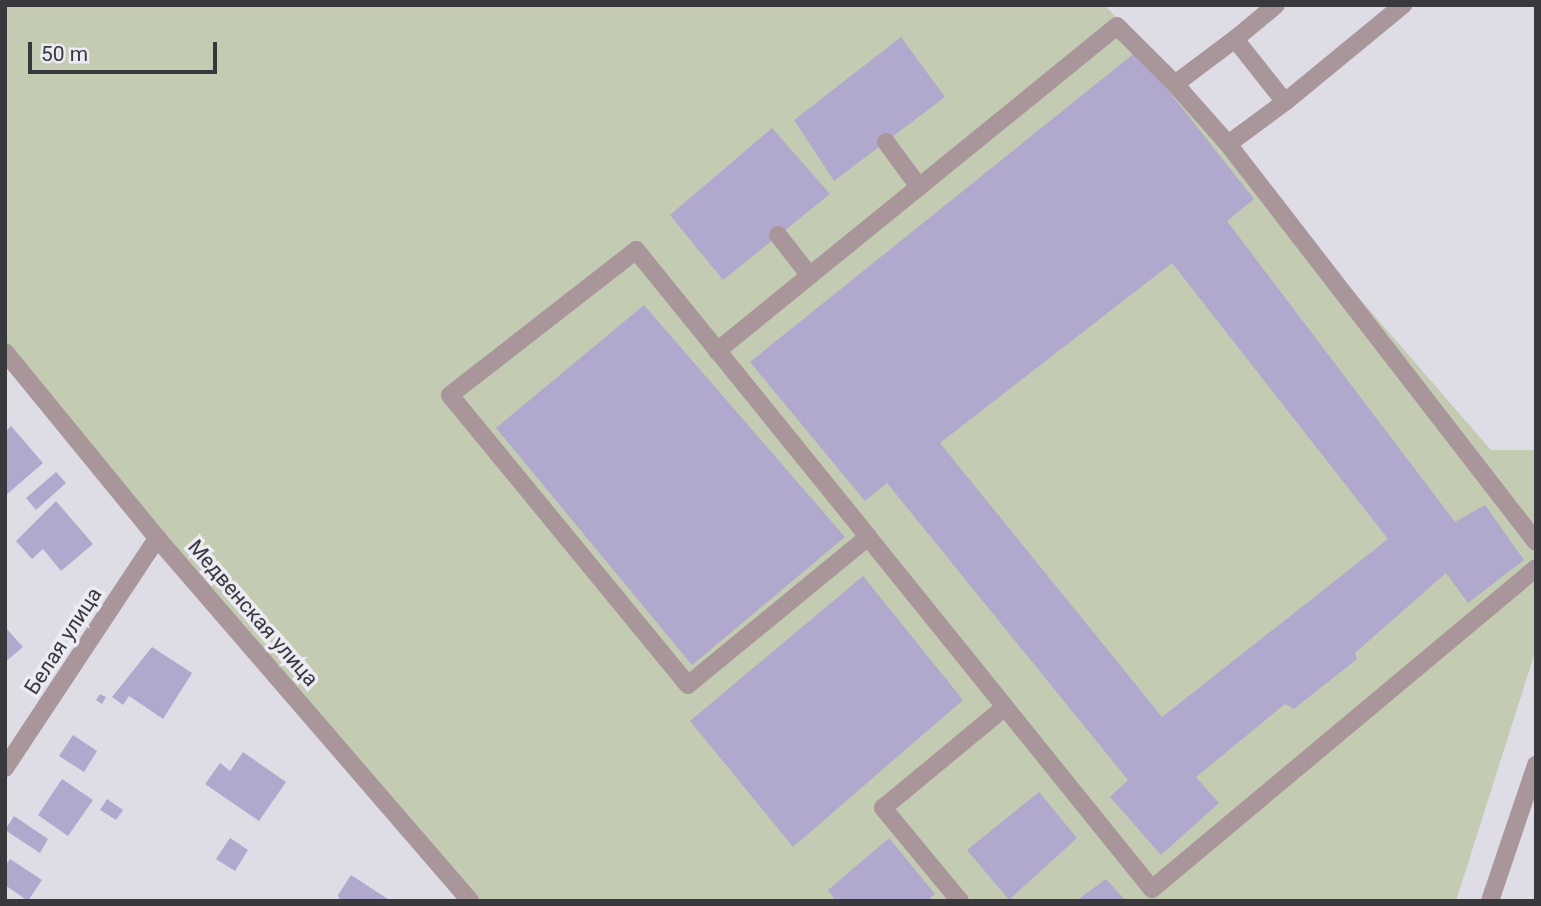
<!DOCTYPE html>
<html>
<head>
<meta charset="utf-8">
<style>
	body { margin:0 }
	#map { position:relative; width:1541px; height:906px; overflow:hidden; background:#dedde6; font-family:Roboto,sans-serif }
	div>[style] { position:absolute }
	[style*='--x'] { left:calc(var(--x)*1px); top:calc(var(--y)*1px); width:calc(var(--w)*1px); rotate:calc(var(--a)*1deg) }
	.green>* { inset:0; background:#c4cbb3 }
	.building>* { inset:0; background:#b0a9cd }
	.minor>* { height:18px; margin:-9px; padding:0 9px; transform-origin:9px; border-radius:9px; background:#a9969b }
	span { translate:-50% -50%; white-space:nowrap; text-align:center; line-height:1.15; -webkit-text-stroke:7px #eceaf3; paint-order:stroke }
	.street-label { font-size:21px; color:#39383c }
	.frame { position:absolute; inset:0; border:7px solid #39383c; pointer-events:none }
	.scale { position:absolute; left:28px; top:42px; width:189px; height:32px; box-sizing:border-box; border:4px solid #39383c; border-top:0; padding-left:9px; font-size:21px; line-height:24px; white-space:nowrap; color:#39383c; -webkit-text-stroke:5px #eceaf3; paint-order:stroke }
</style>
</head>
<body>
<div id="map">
	<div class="green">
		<div style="clip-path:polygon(5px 5px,1105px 5px,1491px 450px,1536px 450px,1536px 649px,1456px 901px,474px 901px,5px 355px)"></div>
	</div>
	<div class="building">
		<div style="clip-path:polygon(901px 37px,945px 97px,834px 181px,794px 120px)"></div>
		<div style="clip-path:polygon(evenodd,1137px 51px,1254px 199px,1227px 221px,1455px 522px,1485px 505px,1524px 560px,1468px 603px,1446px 573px,1355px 653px,1357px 659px,1294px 709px,1285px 704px,1196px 777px,1219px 803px,1161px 855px,1110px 797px,1128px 780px,887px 483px,865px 501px,750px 362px,1137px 51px,1172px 263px,1388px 539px,1162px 717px,940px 443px,1172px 263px)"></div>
		<div style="clip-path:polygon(772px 128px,830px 194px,723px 280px,670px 215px)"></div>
		<div style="clip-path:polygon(644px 305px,845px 537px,692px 665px,496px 428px)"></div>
		<div style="clip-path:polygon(11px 426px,43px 463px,5px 496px,5px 432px)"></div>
		<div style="clip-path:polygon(56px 472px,66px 483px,36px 510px,26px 498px)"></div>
		<div style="clip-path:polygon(56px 501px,93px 544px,61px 571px,43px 549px,32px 559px,16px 541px)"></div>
		<div style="clip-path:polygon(863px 576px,963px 700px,793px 847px,690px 721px)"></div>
		<div style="clip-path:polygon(5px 627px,23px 647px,5px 662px)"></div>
		<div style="clip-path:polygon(152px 647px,192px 673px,163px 719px,129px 696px,123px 705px,112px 697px)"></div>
		<div style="clip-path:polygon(100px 694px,106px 697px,102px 704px,96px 700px)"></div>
		<div style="clip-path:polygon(73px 735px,97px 751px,84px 772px,59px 756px)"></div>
		<div style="clip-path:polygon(243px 752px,286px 782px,259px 821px,205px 784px,220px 763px,230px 771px)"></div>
		<div style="clip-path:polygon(62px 779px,93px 800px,68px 836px,38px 815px)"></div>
		<div style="clip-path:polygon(1039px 792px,1077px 838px,1009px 900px,967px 850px)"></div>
		<div style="clip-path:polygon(107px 799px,123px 810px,116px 820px,100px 810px)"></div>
		<div style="clip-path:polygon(14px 816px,48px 839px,40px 853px,5px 830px)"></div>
		<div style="clip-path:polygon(230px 838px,248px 850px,235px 871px,216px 859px)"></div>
		<div style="clip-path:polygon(889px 838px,935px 894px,927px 901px,836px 901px,828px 890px)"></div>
		<div style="clip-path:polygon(10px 859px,42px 880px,28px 901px,5px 885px,5px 866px)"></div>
		<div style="clip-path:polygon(351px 875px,391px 901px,340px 901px,338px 895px)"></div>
		<div style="clip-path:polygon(1106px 879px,1126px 901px,1076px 901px)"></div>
	</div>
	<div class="minor">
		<div style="--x:1276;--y:5;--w:53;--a:140.3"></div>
		<div style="--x:1235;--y:39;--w:80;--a:51.6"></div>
		<div style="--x:1285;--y:102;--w:153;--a:-39.4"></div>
		<div style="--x:1235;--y:39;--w:75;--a:143.1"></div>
		<div style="--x:1175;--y:84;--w:80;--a:48.5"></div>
		<div style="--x:1228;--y:144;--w:71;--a:-36.4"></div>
		<div style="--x:886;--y:142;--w:56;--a:53.7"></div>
		<div style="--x:1228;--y:144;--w:503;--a:52.26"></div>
		<div style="--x:778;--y:235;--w:52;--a:52"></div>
		<div style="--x:717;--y:351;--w:515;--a:-39.09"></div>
		<div style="--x:1117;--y:26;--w:82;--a:45"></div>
		<div style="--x:5;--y:352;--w:240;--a:50.7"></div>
		<div style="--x:157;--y:538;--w:479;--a:49.2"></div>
		<div style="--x:868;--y:537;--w:233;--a:140.6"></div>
		<div style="--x:688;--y:685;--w:375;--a:-129.4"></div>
		<div style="--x:450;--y:395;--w:236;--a:-37.9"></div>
		<div style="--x:636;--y:250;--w:369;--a:51"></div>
		<div style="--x:868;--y:537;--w:218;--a:51.1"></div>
		<div style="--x:1005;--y:707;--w:234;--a:51.1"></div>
		<div style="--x:1152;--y:889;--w:500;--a:-39.89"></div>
		<div style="--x:5;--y:768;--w:276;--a:-56.5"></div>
		<div style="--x:960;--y:901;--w:121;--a:-129.6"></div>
		<div style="--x:883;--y:808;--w:158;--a:-39.6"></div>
		<div style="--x:1490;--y:901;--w:144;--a:-71.3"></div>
	</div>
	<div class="street-label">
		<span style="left:253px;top:613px;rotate:49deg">Медвенская улица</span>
		<span style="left:63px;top:641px;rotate:-57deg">Белая улица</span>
	</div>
	<div class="frame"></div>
	<div class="scale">50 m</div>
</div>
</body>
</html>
